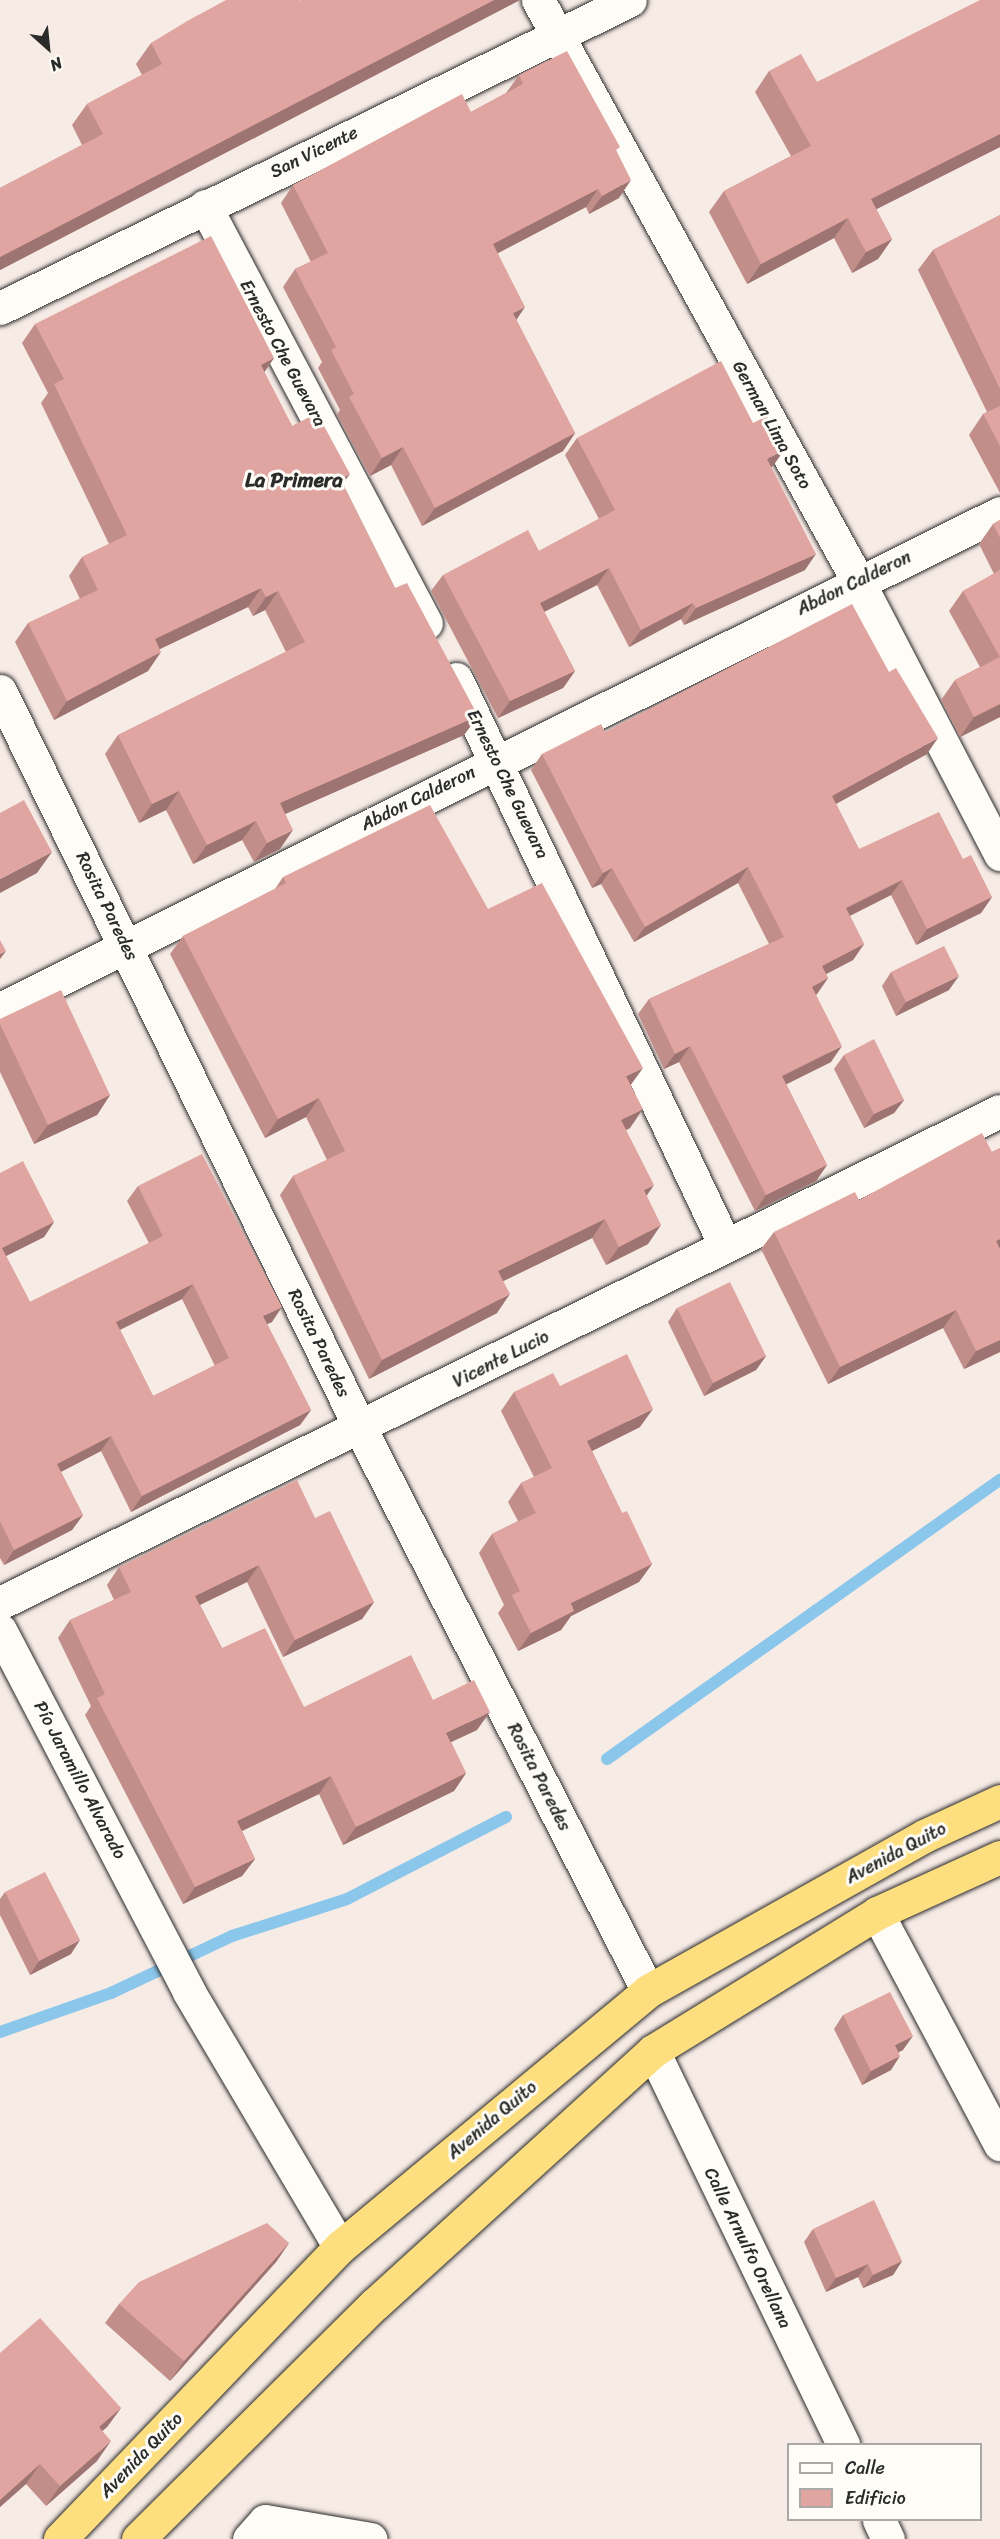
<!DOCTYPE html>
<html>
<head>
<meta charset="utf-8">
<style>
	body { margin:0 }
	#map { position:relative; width:1000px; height:2539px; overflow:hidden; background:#f7ebe6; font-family:Sriracha,sans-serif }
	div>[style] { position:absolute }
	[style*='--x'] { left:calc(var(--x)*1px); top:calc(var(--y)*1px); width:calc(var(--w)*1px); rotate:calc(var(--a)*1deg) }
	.stream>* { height:12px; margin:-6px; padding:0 6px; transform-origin:6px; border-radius:6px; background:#8bc6eb }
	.roads { filter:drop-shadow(0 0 2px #2b2b2b) drop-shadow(0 0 2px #2b2b2b) }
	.minor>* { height:33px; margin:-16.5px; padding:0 16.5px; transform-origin:16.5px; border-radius:16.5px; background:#fdfcf7 }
	.highway>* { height:33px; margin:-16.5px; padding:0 16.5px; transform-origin:16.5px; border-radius:16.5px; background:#fedf80 }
	.wall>* { inset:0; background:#c18e8a }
	.shaded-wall>* { inset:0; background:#9d7471 }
	.building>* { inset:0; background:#e0a5a1 }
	span { translate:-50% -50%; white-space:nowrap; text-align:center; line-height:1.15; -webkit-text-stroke:6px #fdfcf7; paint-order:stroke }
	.street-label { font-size:18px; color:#2b2b2b }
	.quarter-label { font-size:21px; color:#2b2b2b; font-weight:700 }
	.legend { position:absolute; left:787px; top:2443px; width:195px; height:78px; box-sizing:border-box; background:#fdfcf7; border:2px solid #a9a8a5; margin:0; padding:8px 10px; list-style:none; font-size:18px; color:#2b2b2b }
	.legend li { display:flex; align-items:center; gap:12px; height:30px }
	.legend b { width:30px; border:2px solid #a9a8a5 }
	.north { position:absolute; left:18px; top:18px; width:60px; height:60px; -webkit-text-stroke:4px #fdfcf7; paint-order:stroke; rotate:153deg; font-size:16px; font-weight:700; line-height:24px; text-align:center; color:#2b2b2b }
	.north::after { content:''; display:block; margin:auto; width:21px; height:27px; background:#2b2b2b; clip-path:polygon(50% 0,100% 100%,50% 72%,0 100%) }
</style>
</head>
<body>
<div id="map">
	<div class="stream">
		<div style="--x:607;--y:1759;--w:482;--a:-35.4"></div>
		<div style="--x:0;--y:2032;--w:118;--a:-19.4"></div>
		<div style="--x:111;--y:1993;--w:134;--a:-25.2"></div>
		<div style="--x:232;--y:1936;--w:121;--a:-17.8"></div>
		<div style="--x:347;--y:1899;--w:179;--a:-27.3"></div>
	</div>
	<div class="roads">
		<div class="minor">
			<div style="--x:538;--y:0;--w:663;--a:61.16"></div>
			<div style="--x:858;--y:581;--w:308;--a:62.5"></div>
			<div style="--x:205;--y:206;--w:472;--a:62.1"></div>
			<div style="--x:0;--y:308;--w:701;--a:-26.05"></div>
			<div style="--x:456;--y:679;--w:627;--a:64.58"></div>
			<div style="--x:0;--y:691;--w:822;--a:63.96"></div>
			<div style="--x:361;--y:1430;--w:630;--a:62.91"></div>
			<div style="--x:0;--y:1009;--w:1116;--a:-26.38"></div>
			<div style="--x:0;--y:1603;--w:1114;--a:-26.2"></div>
			<div style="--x:0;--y:1630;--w:408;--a:62.4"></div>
			<div style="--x:189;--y:1992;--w:296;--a:59.4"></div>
			<div style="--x:877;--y:1913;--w:262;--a:62"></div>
			<div style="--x:653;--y:2051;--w:437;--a:64.2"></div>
			<div style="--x:879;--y:2520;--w:21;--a:65"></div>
			<div style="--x:249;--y:2539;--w:24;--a:-48"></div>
			<div style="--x:265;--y:2521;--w:107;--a:9.7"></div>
		</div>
		<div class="highway">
			<div style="--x:60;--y:2539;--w:405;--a:-46.2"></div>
			<div style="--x:340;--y:2247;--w:400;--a:-39.7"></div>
			<div style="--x:648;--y:1991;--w:317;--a:-29.3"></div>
			<div style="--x:924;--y:1836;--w:84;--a:-24.7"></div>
			<div style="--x:138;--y:2539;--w:334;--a:-44.8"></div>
			<div style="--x:375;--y:2304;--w:376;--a:-42.3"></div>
			<div style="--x:653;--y:2051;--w:263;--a:-31.6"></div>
			<div style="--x:877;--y:1913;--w:135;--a:-24.5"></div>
		</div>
	</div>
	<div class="wall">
		<div style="clip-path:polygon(302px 0,520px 0,0 270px,0 188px,82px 145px,72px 125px,87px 104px,142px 75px,136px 64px,151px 43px)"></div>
		<div style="clip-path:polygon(1000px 0,1000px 147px,876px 209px,892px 239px,878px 259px,852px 273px,834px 238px,747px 284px,709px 212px,724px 191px,791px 156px,755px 92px,769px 71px,817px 82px)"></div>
		<div style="clip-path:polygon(519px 75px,617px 152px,619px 198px,589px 214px,586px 207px,498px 253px,516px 320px,575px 433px,563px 451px,422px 526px,391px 465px,370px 476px,337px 415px,340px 410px,318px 368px,322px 362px,283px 287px,295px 269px,311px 262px,281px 203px,293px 185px,471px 112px,506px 93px)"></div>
		<div style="clip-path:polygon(1000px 215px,1000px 493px,969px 435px,983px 414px,987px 412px,918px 270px,933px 250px)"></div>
		<div style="clip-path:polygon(35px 324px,274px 358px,264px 372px,292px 426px,343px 484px,395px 588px,478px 716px,464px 735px,285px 814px,280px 849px,254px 862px,242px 840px,193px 864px,166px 810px,139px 823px,105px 754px,118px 735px,286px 652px,265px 610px,253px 616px,248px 607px,160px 649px,148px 671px,54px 720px,15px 642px,28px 623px,80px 599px,69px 576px,82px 557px,109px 544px,41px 403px,48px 393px,22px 343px)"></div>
		<div style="clip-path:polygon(577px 438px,773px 466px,771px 467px,805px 570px,684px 625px,681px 619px,629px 647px,597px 585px,544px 612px,575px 671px,563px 688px,498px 718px,431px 591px,443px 575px,539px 551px,599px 519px,565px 455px)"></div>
		<div style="clip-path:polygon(1000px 520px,1000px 717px,960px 737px,941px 700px,955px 680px,980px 667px,949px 611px,963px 591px,994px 574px,979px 544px,993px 524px)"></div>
		<div style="clip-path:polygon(605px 732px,927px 754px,836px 804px,859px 849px,963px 859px,992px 897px,981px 913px,916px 945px,891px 895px,850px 916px,864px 944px,853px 960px,826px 974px,828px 978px,816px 995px,831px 1062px,786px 1084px,827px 1165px,816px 1181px,755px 1211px,679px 1062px,664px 1069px,638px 1014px,649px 999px,769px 944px,738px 883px,634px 942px,601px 884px,592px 888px,531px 770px,542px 754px)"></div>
		<div style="clip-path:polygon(283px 877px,488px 909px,631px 1085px,630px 1128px,626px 1130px,647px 1196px,648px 1244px,606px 1265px,592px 1238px,503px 1281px,497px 1313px,369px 1379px,280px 1195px,293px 1176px,327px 1160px,306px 1117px,265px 1138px,170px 954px,183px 936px,275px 889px)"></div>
		<div style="clip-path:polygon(891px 972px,949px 990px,896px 1016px,882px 986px)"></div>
		<div style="clip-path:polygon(0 1019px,110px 1095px,97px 1115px,34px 1144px,0 1072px)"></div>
		<div style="clip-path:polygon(844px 1055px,904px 1100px,894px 1113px,864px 1128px,834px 1069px)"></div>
		<div style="clip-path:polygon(1000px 1148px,1000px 1352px,964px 1369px,943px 1328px,828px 1384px,761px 1249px,774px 1232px,859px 1200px,992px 1152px)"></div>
		<div style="clip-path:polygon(evenodd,0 1173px,54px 1222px,44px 1237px,6px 1256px,30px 1302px,149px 1243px,127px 1201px,138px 1186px,272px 1322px,267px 1324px,311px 1410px,300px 1425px,131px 1512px,101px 1451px,61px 1472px,83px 1515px,72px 1530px,4px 1565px,0 1558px,0 1173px,182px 1299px,215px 1366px,153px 1396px,120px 1330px,182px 1299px)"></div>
		<div style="clip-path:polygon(677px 1308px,766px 1356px,756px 1370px,704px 1396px,668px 1322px)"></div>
		<div style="clip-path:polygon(560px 1386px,640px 1427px,592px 1451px,622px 1513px,652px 1564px,639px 1582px,571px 1616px,561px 1630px,518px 1651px,498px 1613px,504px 1605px,479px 1553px,492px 1534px,518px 1521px,508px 1502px,521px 1483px,534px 1477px,501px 1411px,514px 1392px)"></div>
		<div style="clip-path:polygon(315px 1518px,374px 1602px,362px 1619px,283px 1657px,247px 1582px,200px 1605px,222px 1648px,304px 1707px,433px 1700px,477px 1730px,451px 1742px,466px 1773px,454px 1791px,343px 1845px,319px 1794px,242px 1831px,255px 1859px,242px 1876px,183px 1904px,85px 1715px,91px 1706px,58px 1638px,70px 1620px,114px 1600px,107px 1585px,119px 1567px)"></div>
		<div style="clip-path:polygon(5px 1892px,71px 1954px,30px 1975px,0 1915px,0 1899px)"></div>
		<div style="clip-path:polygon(843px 2015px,903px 2050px,899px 2052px,891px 2070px,862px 2085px,834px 2029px)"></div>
		<div style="clip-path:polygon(813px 2229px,902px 2261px,893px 2275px,863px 2288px,858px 2277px,826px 2292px,804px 2242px)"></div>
		<div style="clip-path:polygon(289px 2243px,276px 2262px,170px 2381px,105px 2323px,119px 2304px)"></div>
		<div style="clip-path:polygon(0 2353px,121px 2408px,107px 2427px,102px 2431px,97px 2461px,46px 2506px,26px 2484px,0 2507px)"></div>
	</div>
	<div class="shaded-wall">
		<div style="clip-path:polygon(494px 0,520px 0,0 270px,0 257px)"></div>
		<div style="clip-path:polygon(1000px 134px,1000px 147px,857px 219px,871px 199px)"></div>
		<div style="clip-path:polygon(631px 180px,619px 198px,589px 214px,602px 196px)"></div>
		<div style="clip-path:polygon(598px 189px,586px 207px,481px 262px,493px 244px)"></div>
		<div style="clip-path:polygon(848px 218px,834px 238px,747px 284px,761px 264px)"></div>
		<div style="clip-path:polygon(892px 239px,878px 259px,852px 273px,866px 252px)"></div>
		<div style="clip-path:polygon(525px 307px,513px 325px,513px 313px)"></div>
		<div style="clip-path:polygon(274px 358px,261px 377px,261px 365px)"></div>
		<div style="clip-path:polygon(575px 433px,563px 451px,422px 526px,435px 508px)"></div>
		<div style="clip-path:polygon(403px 447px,391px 465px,370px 476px,382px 458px)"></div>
		<div style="clip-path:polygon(785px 449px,773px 466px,755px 476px,767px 459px)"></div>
		<div style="clip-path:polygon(350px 474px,336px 493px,340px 479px)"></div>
		<div style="clip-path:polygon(816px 554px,805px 570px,684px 625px,696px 608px)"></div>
		<div style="clip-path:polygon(609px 568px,597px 585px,528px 620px,540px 603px)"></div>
		<div style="clip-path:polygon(261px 588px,248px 607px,141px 658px,155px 639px)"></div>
		<div style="clip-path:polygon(278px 591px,265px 610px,253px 616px,266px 597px)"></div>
		<div style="clip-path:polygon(693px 603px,681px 619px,629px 647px,641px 630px)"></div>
		<div style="clip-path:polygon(161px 652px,148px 671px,54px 720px,67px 701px)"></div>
		<div style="clip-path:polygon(575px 671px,563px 688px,498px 718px,510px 701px)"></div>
		<div style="clip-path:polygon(1000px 704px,1000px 717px,960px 737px,974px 717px)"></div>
		<div style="clip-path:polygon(478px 716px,464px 735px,267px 822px,280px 803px)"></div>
		<div style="clip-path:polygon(938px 738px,927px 754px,821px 812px,832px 796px)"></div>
		<div style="clip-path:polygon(179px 791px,166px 810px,139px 823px,152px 804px)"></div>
		<div style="clip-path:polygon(256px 821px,242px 840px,193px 864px,207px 845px)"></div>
		<div style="clip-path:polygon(293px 830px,280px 849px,254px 862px,267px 843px)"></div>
		<div style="clip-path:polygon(52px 852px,37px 873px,0 893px,0 879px)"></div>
		<div style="clip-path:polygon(748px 867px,738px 883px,634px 942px,645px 927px)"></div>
		<div style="clip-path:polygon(612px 868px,601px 884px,592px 888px,603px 873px)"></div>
		<div style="clip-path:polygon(902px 880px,891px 895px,835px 923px,846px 908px)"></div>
		<div style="clip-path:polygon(992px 897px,981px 913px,916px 945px,927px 929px)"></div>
		<div style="clip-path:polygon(864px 944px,853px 960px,811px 982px,822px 966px)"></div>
		<div style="clip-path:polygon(6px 951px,0 959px,0 954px)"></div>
		<div style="clip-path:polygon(959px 976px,949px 990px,896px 1016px,906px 1002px)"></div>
		<div style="clip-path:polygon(828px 978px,817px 994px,801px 1002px,812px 987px)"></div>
		<div style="clip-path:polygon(690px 1046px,679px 1062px,664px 1069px,675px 1054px)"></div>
		<div style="clip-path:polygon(842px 1046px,831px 1062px,771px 1092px,782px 1076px)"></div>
		<div style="clip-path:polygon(643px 1068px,630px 1086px,626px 1076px)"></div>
		<div style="clip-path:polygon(110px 1095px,97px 1115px,34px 1144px,48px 1125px)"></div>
		<div style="clip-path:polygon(319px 1098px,306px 1117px,265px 1138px,278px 1119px)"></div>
		<div style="clip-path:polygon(904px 1100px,894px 1113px,864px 1128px,874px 1114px)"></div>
		<div style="clip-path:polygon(643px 1109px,630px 1128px,608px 1139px,621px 1120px)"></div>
		<div style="clip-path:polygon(827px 1165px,816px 1181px,755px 1211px,766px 1195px)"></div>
		<div style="clip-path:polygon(654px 1185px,641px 1204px,644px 1190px)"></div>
		<div style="clip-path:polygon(605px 1219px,592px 1238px,485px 1290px,498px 1271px)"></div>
		<div style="clip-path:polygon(54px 1222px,44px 1237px,0 1259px,2px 1248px)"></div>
		<div style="clip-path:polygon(661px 1225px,648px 1244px,606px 1265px,619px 1247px)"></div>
		<div style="clip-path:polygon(1000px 1239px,1000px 1251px,996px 1241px)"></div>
		<div style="clip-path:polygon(193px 1284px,182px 1299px,105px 1337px,116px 1322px)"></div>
		<div style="clip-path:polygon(510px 1294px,497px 1313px,369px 1379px,382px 1360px)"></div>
		<div style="clip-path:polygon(282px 1307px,272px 1322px,252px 1331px,263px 1316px)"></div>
		<div style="clip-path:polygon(956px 1310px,943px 1328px,828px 1384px,840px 1367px)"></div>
		<div style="clip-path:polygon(1000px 1340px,1000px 1352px,964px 1369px,976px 1351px)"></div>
		<div style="clip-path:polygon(766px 1356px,756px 1370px,704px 1396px,713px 1383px)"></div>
		<div style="clip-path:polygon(653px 1409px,640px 1427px,574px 1460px,587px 1441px)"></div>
		<div style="clip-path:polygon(311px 1410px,300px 1425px,131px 1512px,142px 1496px)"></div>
		<div style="clip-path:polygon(111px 1436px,101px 1451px,47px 1479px,57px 1464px)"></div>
		<div style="clip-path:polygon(83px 1515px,72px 1530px,4px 1565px,14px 1550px)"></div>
		<div style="clip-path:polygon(652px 1564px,639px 1582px,571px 1616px,561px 1630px,518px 1651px,531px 1633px,571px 1603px)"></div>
		<div style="clip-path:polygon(259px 1565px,247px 1582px,183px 1613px,195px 1596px)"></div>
		<div style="clip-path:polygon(374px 1602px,362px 1619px,283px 1657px,295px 1640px)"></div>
		<div style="clip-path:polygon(490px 1712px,477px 1730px,434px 1750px,446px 1733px)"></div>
		<div style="clip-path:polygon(466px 1773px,454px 1791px,343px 1845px,356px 1827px)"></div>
		<div style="clip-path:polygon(331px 1776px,319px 1794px,225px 1839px,237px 1821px)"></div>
		<div style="clip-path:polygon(255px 1859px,242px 1876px,183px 1904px,195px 1887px)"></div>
		<div style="clip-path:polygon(80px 1940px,71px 1954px,30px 1975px,39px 1961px)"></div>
		<div style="clip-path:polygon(913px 2036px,903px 2050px,885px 2059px,895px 2045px)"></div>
		<div style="clip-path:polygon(900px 2056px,891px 2070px,862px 2085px,871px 2071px)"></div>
		<div style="clip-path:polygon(289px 2243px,276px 2262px,170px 2381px,184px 2361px)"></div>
		<div style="clip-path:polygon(902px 2261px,893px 2275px,863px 2288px,873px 2275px)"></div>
		<div style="clip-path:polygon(868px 2264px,858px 2277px,826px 2292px,836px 2278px)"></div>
		<div style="clip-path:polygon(121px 2408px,107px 2427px,85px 2446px,99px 2427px)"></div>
		<div style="clip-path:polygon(111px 2441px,97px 2461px,46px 2506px,60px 2486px)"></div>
		<div style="clip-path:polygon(40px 2464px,26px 2484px,0 2507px,0 2500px)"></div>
	</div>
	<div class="building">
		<div style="clip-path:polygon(226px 0,299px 0,299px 1px,302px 0,494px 0,0 257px,0 188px,103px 134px,87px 104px,162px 64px,151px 43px,189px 20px)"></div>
		<div style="clip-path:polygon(980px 0,1000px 0,1000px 134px,871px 199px,892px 239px,866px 252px,848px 218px,761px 264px,724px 191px,811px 146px,769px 71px,801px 54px,817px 82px)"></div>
		<div style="clip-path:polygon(567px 51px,620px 147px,616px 150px,631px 180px,602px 196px,598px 189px,493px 244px,525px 307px,513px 313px,575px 433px,435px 508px,403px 447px,382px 458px,349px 397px,354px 394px,331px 350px,336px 347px,295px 269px,328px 253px,293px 185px,462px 94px,471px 112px,523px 84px,519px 75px)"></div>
		<div style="clip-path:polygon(1000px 215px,1000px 389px,933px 250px)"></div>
		<div style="clip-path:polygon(211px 236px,274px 358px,261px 365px,292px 426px,317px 413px,350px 474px,340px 479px,395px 588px,407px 583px,478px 716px,280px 803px,293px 830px,267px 843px,256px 821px,207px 845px,179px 791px,152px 804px,118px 735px,305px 642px,278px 591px,266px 597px,261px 588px,155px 639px,161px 652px,67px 701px,28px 623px,98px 590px,82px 557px,127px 535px,54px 384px,64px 379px,35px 324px)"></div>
		<div style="clip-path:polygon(721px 361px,753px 423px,767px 416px,785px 449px,767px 459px,816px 554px,696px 608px,693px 603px,641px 630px,609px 568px,540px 603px,575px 671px,510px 701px,443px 575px,528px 530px,539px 551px,615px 510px,577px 438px)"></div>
		<div style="clip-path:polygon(1000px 406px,1000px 446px,983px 414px)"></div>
		<div style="clip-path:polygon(1000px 520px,1000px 538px,993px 524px)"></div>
		<div style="clip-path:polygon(1000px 570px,1000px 704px,974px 717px,955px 680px,1000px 657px,963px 591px)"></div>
		<div style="clip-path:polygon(852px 604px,889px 672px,896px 668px,938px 738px,832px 796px,859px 849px,939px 812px,963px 859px,971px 855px,992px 897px,927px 929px,902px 880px,846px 908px,864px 944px,822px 966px,828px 978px,812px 987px,842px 1046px,782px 1076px,827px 1165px,766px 1195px,690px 1046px,675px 1054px,649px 999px,784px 937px,748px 867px,645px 927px,612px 868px,603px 873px,542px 754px,601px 724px,605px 732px)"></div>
		<div style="clip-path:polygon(24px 800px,52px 852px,0 879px,0 813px)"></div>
		<div style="clip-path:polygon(430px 805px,488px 909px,542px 883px,643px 1068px,626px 1076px,643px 1109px,621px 1120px,654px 1185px,644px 1190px,661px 1225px,619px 1247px,605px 1219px,498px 1271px,510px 1294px,382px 1360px,293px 1176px,345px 1151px,319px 1098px,278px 1119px,183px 936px,286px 883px,283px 877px)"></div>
		<div style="clip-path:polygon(0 940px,6px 951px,0 954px)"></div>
		<div style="clip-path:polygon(944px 946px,959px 976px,906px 1002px,891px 972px)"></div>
		<div style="clip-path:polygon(61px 990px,110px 1095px,48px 1125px,0 1024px,0 1019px)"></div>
		<div style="clip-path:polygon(874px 1039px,904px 1100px,874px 1114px,844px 1055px)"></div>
		<div style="clip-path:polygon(982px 1133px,992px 1152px,1000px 1148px,1000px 1239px,996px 1241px,1000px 1249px,1000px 1340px,976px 1351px,956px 1310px,840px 1367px,774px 1232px,855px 1192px,859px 1200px)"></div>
		<div style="clip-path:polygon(evenodd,202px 1154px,282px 1307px,263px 1316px,311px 1410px,142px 1496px,111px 1436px,57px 1464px,83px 1515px,14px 1550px,0 1521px,0 1173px,23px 1161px,54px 1222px,2px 1248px,30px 1302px,163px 1236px,138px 1186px,202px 1154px,193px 1284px,229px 1358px,153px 1396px,116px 1322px,193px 1284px)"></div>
		<div style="clip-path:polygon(730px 1282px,766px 1356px,713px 1383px,677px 1308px)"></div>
		<div style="clip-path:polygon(627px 1354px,653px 1409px,587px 1441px,622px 1513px,627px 1511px,652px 1564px,571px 1603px,574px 1611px,531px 1633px,512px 1595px,520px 1591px,492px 1534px,536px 1513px,521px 1483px,552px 1468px,514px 1392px,553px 1373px,560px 1386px)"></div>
		<div style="clip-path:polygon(297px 1480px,315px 1518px,330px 1511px,374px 1602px,295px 1640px,259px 1565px,195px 1596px,222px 1648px,265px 1628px,304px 1707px,411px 1655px,433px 1700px,474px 1680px,490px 1712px,446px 1733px,466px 1773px,356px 1827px,331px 1776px,237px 1821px,255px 1859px,195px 1887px,97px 1698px,105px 1694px,70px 1620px,131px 1592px,119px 1567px)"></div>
		<div style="clip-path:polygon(45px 1872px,80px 1940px,39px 1961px,5px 1892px)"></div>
		<div style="clip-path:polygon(890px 1992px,913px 2036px,895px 2045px,900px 2056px,871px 2071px,843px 2015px)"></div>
		<div style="clip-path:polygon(874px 2200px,902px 2261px,873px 2275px,868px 2264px,836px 2278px,813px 2229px)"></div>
		<div style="clip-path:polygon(267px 2223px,289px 2243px,184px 2361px,119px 2304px,139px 2282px)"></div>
		<div style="clip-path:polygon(40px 2318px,121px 2408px,99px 2427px,111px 2441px,60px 2486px,40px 2464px,0 2500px,0 2353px)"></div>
	</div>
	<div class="street-label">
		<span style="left:314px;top:152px;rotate:-26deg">San Vicente</span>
		<span style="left:283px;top:353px;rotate:62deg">Ernesto Che Guevara</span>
		<span style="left:772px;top:425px;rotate:61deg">German Lima Soto</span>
		<span style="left:854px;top:583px;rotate:-26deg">Abdon Calderon</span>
		<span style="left:508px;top:784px;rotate:64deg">Ernesto Che Guevara</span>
		<span style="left:418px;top:798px;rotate:-26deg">Abdon Calderon</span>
		<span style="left:107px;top:906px;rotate:64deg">Rosita Paredes</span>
		<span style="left:319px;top:1343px;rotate:64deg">Rosita Paredes</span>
		<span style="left:501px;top:1359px;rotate:-27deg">Vicente Lucio</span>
		<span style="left:539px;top:1777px;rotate:63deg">Rosita Paredes</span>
		<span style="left:80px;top:1780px;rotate:62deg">Pío Jaramillo Alvarado</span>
		<span style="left:896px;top:1853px;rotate:-28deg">Avenida Quito</span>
		<span style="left:492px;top:2120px;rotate:-40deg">Avenida Quito</span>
		<span style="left:748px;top:2248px;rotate:64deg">Calle Arnulfo Orellana</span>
		<span style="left:141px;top:2455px;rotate:-46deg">Avenida Quito</span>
	</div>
	<div class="quarter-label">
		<span style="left:294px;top:480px">La Primera</span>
	</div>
	<ul class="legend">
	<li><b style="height:8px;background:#fdfcf7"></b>Calle</li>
	<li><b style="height:16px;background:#e0a5a1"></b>Edificio</li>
	</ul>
	<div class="north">N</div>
</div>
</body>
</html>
